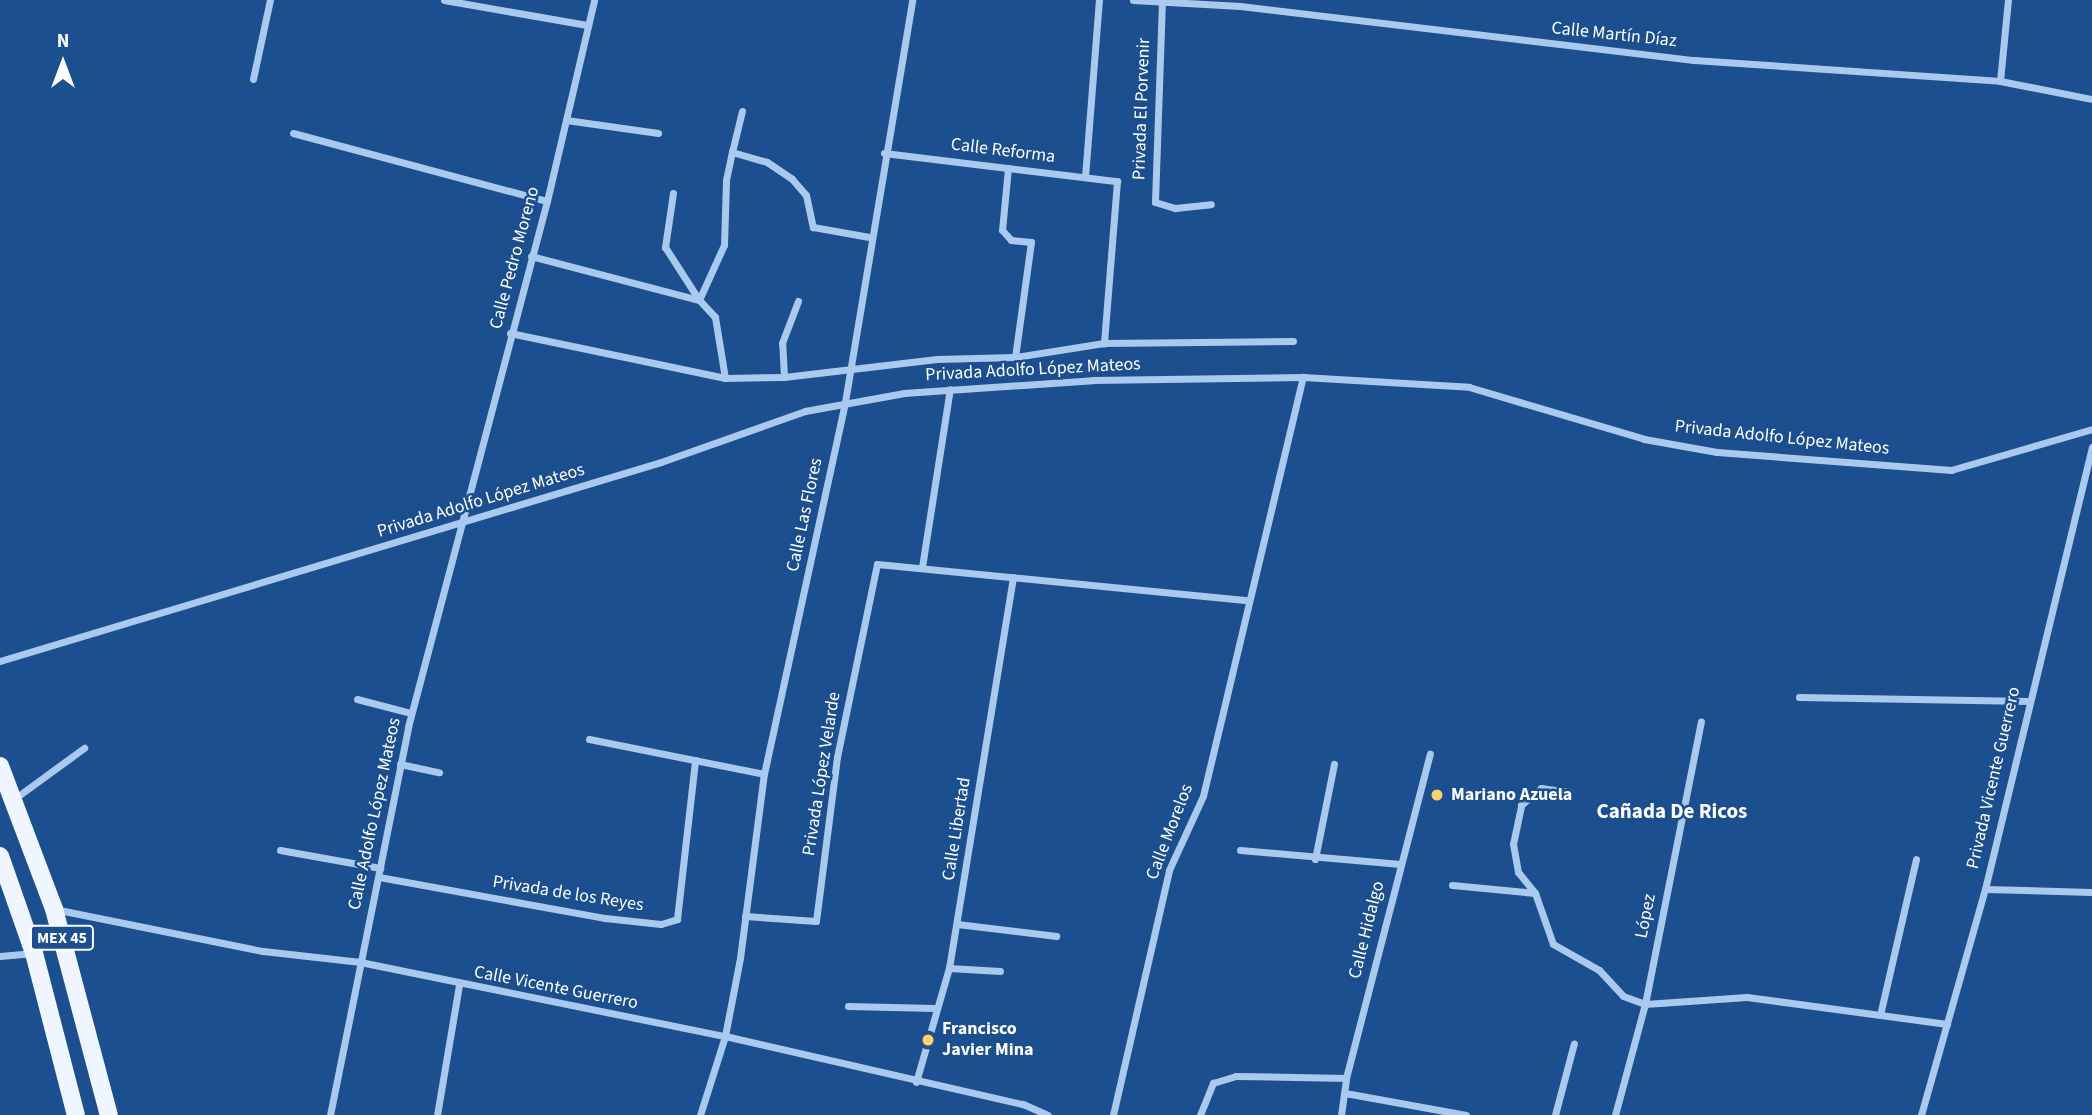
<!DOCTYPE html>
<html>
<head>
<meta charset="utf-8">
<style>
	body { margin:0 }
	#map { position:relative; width:2092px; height:1115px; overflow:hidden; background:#1b4f8f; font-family:"Source Sans 3",sans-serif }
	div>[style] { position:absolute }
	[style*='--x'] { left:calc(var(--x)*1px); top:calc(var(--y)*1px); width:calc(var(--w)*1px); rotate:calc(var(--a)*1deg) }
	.minor>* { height:7px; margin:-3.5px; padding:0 3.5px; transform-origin:3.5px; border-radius:3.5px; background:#a9c9ee }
	.primary>* { height:18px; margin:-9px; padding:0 9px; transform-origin:9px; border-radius:9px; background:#f0f6ff }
	.dots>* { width:19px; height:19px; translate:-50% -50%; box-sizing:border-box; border:4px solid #1b4f8f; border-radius:50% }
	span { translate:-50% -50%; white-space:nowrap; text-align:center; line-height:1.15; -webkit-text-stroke:5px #1b4f8f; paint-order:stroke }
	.shield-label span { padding:2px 5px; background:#1b4f8f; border:2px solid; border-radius:5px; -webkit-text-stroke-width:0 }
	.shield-label { font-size:16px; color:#fff; font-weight:700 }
	.street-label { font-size:18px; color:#fff }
	.poi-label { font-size:18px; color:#fff; font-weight:700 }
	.left { translate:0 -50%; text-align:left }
	.quarter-label { font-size:21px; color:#fff; font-weight:700 }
	.north { position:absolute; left:28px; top:28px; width:70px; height:70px; -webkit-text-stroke:5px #1b4f8f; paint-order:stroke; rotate:0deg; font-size:19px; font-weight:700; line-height:28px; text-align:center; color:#fff }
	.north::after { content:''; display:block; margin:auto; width:24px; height:32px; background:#fff; clip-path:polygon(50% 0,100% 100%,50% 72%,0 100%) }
</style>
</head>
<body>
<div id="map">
	<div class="minor">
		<div style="--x:444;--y:0;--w:145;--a:9.9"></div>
		<div style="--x:1133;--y:0;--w:107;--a:3.2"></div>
		<div style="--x:1240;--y:6;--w:457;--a:6.8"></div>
		<div style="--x:1694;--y:60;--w:307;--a:3.9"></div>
		<div style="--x:2000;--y:81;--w:94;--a:11.1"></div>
		<div style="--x:1162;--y:1;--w:201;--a:92"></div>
		<div style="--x:1155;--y:202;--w:21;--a:17"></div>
		<div style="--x:1175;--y:208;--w:36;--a:-6"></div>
		<div style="--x:253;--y:79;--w:81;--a:-77.9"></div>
		<div style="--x:2000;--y:81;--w:81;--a:-84.4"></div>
		<div style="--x:742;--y:111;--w:42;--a:103.7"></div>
		<div style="--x:732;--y:152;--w:36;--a:16"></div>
		<div style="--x:767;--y:162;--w:30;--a:34"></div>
		<div style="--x:792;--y:179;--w:21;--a:49"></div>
		<div style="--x:806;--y:195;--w:33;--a:78"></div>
		<div style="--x:813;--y:227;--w:57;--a:10.1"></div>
		<div style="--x:566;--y:120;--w:93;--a:8"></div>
		<div style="--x:293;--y:133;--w:263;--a:15"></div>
		<div style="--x:884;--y:153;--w:235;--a:6.9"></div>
		<div style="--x:1117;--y:181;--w:163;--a:94.6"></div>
		<div style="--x:1008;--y:168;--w:62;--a:95.5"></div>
		<div style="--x:1002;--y:230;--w:13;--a:48"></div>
		<div style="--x:1011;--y:240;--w:20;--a:6"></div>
		<div style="--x:1031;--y:242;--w:116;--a:97.9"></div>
		<div style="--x:1085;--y:177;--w:178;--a:-85.5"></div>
		<div style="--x:673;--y:193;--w:55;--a:98.4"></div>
		<div style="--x:665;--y:247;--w:63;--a:57.3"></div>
		<div style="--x:531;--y:256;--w:174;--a:14.7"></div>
		<div style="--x:510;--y:333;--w:220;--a:11.8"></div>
		<div style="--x:725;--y:378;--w:59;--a:-1"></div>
		<div style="--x:784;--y:377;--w:154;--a:-6.7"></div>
		<div style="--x:937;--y:359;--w:78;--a:-1.5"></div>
		<div style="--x:1015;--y:357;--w:90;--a:-8.9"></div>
		<div style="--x:1104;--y:343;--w:189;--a:-0.6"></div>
		<div style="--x:784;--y:377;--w:34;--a:-93"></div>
		<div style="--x:782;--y:343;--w:45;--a:-69.1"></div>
		<div style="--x:725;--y:378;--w:62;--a:-99.3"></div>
		<div style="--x:715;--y:317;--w:23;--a:-133"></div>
		<div style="--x:699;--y:300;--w:60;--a:-65.6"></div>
		<div style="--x:724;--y:245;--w:65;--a:-88.2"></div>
		<div style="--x:726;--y:180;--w:29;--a:-78"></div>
		<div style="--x:922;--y:567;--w:180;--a:-81.1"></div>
		<div style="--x:0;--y:661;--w:690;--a:-16.75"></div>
		<div style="--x:661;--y:462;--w:153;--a:-19.5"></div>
		<div style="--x:805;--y:411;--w:101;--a:-10.3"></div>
		<div style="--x:904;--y:393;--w:189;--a:-3.9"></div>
		<div style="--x:1093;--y:380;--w:210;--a:-0.8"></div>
		<div style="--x:1303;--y:377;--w:166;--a:3.4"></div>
		<div style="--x:1469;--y:387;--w:183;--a:16.5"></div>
		<div style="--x:1644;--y:439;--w:74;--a:10.1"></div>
		<div style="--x:1717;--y:452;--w:235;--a:4.4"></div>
		<div style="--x:1951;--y:470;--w:147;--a:-16.2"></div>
		<div style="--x:1799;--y:697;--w:230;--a:1"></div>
		<div style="--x:357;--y:699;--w:56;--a:14.5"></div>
		<div style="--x:589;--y:739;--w:178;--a:11.3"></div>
		<div style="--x:400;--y:764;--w:40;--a:12"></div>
		<div style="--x:14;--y:799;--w:87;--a:-36.1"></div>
		<div style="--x:280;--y:850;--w:102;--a:10.2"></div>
		<div style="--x:1240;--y:850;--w:161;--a:5"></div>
		<div style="--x:1315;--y:859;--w:97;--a:-78.7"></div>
		<div style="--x:379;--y:877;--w:230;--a:10.3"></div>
		<div style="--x:605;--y:918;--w:56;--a:6.1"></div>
		<div style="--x:661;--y:924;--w:17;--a:-17"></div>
		<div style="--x:677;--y:919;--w:160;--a:-83.5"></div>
		<div style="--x:1452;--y:885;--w:83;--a:5.5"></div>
		<div style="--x:1535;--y:893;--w:54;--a:70.6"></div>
		<div style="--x:1553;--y:944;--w:53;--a:29.5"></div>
		<div style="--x:1599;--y:970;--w:35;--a:47"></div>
		<div style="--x:1623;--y:996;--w:23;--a:20"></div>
		<div style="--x:1645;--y:1004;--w:102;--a:-3.9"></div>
		<div style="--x:1747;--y:997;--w:202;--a:7.7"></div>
		<div style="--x:1985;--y:889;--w:107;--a:1.6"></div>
		<div style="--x:1535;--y:893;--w:27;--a:-129"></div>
		<div style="--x:1518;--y:872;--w:28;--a:-100"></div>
		<div style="--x:1513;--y:844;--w:40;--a:-78"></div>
		<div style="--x:1521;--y:805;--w:26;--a:-40"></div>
		<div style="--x:1541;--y:788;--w:28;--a:8"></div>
		<div style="--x:54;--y:909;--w:213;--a:11.4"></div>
		<div style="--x:263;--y:951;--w:98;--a:6.5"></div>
		<div style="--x:360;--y:962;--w:372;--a:11.5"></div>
		<div style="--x:725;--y:1036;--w:306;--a:12.9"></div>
		<div style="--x:1023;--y:1104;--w:27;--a:24"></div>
		<div style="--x:745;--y:916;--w:71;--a:4"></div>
		<div style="--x:816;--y:921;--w:165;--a:-82.7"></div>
		<div style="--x:837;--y:757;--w:197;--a:-78.3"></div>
		<div style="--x:877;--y:564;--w:372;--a:5.6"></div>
		<div style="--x:957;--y:924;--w:100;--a:6.9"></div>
		<div style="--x:0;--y:956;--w:34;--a:-5"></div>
		<div style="--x:949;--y:968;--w:51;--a:3.4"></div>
		<div style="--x:848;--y:1006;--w:86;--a:1.3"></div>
		<div style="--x:1880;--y:1015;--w:160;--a:-77"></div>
		<div style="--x:916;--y:1082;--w:119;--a:-73.9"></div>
		<div style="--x:949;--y:968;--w:396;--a:-80.7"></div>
		<div style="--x:1345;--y:1093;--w:123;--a:10.3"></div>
		<div style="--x:330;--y:1115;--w:396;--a:-78.6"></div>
		<div style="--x:408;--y:727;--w:544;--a:-75.2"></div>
		<div style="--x:547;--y:201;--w:206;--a:-76.8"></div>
		<div style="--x:437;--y:1115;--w:132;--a:-80.4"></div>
		<div style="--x:700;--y:1115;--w:83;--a:-72.4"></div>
		<div style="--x:725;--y:1036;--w:79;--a:-79.1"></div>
		<div style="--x:740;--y:958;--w:186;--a:-82.6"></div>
		<div style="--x:764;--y:774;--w:381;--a:-77.7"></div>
		<div style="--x:845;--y:402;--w:408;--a:-80.5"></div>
		<div style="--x:1113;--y:1115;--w:251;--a:-77.1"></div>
		<div style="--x:1169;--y:870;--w:81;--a:-65.3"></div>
		<div style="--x:1203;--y:796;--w:431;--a:-76.6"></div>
		<div style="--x:1200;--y:1115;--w:35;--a:-68"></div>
		<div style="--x:1213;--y:1083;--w:24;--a:-17"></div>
		<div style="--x:1236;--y:1076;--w:110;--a:1"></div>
		<div style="--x:1341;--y:1115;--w:37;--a:-82"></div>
		<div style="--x:1346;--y:1078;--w:335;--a:-75.5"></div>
		<div style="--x:1555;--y:1115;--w:74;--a:-75.2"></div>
		<div style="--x:1615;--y:1115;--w:115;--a:-74.9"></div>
		<div style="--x:1645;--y:1004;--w:288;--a:-78.8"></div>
		<div style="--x:1921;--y:1115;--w:235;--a:-74.2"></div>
		<div style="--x:1985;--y:889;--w:455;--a:-76.4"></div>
	</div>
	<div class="primary">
		<div style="--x:0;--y:766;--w:153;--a:69.3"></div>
		<div style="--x:54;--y:909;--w:213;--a:75.1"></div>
		<div style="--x:0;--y:856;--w:103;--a:70.7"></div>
		<div style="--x:34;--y:953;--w:167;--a:75.5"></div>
	</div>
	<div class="dots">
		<div style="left:1437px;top:795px;background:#ffd166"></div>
		<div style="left:928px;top:1040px;background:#ffd166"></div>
	</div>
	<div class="shield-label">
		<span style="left:62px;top:938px">MEX 45</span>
	</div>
	<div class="street-label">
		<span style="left:1614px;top:35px;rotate:6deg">Calle Martín Díaz</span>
		<span style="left:1142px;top:109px;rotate:-88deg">Privada El Porvenir</span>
		<span style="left:1003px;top:151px;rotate:7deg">Calle Reforma</span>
		<span style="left:515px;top:258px;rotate:-75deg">Calle Pedro Moreno</span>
		<span style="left:1033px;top:370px;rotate:-3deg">Privada Adolfo López Mateos</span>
		<span style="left:1782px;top:438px;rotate:6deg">Privada Adolfo López Mateos</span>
		<span style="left:481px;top:501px;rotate:-17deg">Privada Adolfo López Mateos</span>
		<span style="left:805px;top:515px;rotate:-78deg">Calle Las Flores</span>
		<span style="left:822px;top:774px;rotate:-81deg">Privada López Velarde</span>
		<span style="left:1994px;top:778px;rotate:-77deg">Privada Vicente Guerrero</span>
		<span style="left:375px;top:814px;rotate:-78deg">Calle Adolfo López Mateos</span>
		<span style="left:957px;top:829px;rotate:-81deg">Calle Libertad</span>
		<span style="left:1170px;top:832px;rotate:-69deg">Calle Morelos</span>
		<span style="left:568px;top:894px;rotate:9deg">Privada de los Reyes</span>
		<span style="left:1646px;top:916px;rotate:-79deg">López</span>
		<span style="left:1367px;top:930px;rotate:-76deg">Calle Hidalgo</span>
		<span style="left:556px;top:988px;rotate:11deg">Calle Vicente Guerrero</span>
	</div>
	<div class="poi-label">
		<span class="left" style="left:1451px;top:795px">Mariano Azuela</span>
		<span class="left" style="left:942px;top:1040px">Francisco<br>Javier Mina</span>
	</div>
	<div class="quarter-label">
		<span style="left:1672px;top:811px">Cañada De Ricos</span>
	</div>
	<div class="north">N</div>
</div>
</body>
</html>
